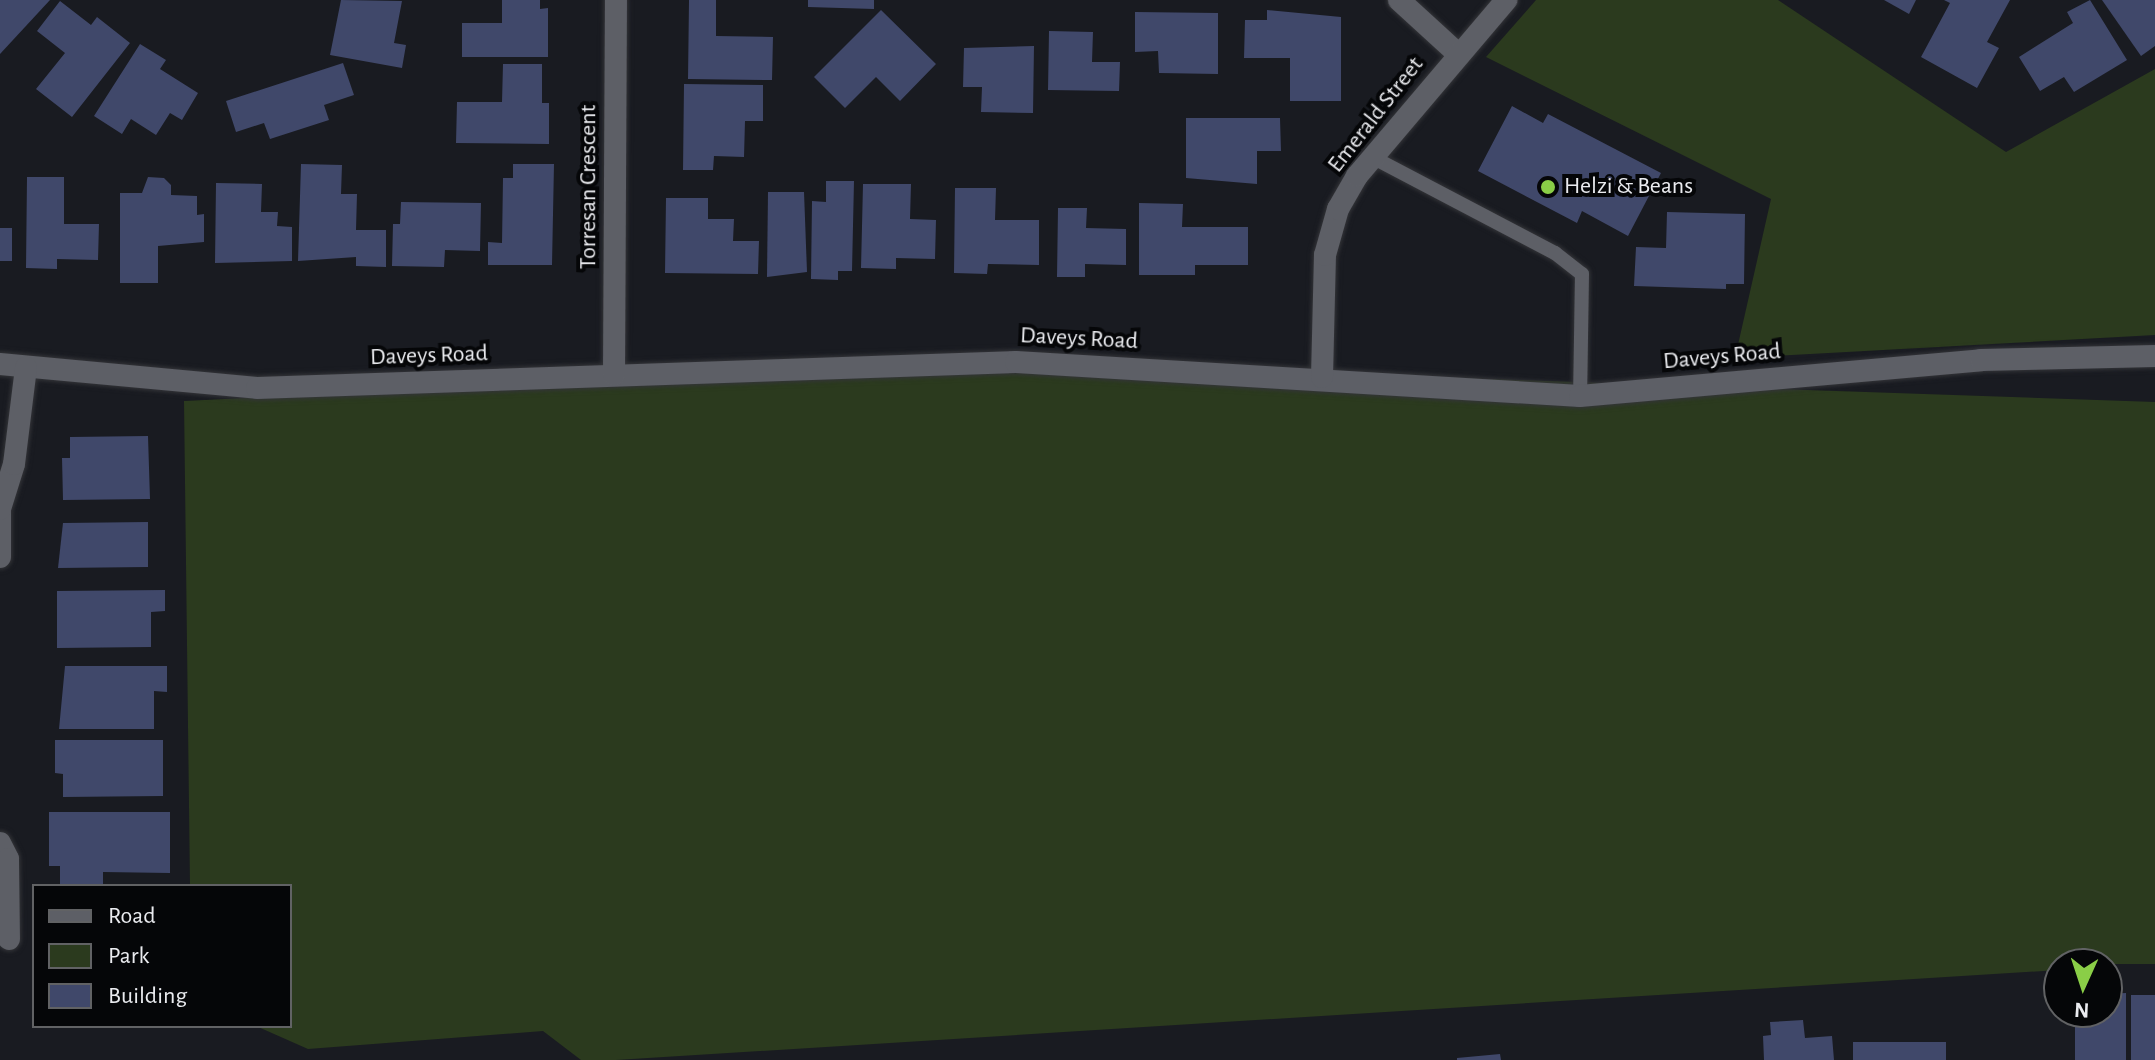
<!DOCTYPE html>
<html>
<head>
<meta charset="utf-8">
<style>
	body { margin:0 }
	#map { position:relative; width:2155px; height:1060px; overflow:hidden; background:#191b21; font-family:"Alegreya Sans",sans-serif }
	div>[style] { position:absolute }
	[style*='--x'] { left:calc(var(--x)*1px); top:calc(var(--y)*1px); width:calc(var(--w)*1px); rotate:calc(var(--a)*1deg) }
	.green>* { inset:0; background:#2b3a1e }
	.building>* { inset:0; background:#40486a }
	.roads { filter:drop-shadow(0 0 2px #333438) drop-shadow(0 0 2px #333438) }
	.service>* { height:14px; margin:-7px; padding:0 7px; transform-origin:7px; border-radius:7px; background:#5d5f66 }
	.minor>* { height:22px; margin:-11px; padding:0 11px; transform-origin:11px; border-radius:11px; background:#5d5f66 }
	.dots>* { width:22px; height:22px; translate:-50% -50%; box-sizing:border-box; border:4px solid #050608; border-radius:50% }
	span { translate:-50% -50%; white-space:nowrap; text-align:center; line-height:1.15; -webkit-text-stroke:8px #050608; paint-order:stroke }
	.street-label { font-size:24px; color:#eaebef }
	.poi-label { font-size:24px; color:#eaebef }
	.left { translate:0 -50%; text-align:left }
	.legend { position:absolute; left:32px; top:884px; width:260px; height:144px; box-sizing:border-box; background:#050608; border:2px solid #616264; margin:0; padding:10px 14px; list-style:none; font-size:24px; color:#eaebef }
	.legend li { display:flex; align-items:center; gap:16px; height:40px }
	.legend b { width:40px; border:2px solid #616264 }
	.north { position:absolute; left:2043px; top:948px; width:80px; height:80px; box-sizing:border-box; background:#050608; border:2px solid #616264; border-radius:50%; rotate:183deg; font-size:22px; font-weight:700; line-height:32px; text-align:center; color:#eaebef }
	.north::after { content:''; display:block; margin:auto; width:28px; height:36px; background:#8ace47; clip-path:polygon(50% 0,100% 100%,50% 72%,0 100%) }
</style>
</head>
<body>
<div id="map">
	<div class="green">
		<div style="clip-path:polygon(1536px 0,1778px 0,2006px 152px,2155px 69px,2155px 335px,1735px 358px,1771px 199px,1486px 57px)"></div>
		<div style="clip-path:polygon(994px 362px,2155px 402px,2155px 964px,2059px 964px,2059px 970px,616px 1060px,581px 1060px,543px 1031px,308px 1049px,256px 1026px,290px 1026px,290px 886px,190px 886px,184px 401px)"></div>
	</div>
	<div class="building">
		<div style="clip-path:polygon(0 0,50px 0,0 54px)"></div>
		<div style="clip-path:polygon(341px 0,402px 1px,394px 43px,406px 45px,402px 68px,330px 55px)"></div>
		<div style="clip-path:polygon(502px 0,540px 0,540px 9px,548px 8px,548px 57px,462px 57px,462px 23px,502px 23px)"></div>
		<div style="clip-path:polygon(689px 0,716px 0,716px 36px,773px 37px,772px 80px,688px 79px)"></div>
		<div style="clip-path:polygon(808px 0,874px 0,874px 9px,808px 7px)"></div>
		<div style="clip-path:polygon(1884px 0,1916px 0,1909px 14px)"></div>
		<div style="clip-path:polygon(1944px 0,2010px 0,1987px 42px,1999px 48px,1977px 88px,1921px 57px,1950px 3px)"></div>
		<div style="clip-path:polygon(2090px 0,2127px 60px,2074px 92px,2064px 77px,2040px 91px,2019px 57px,2073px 23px,2067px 12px)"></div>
		<div style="clip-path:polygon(2102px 0,2155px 0,2155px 46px,2141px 56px)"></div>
		<div style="clip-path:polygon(60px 1px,91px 25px,97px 17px,130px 43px,72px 117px,36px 89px,65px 53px,37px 31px)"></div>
		<div style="clip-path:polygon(881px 10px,936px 64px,900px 101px,876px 77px,845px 108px,814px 77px)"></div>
		<div style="clip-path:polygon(1267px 10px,1341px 17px,1341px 101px,1290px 101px,1290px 58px,1244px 58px,1245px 20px,1267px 20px)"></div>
		<div style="clip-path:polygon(1135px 12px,1218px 13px,1218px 74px,1159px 73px,1158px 51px,1135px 52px)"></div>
		<div style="clip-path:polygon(1049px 31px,1093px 32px,1092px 62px,1120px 62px,1119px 91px,1048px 90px)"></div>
		<div style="clip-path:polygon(140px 44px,166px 60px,160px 69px,198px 93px,182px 120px,170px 113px,156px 135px,131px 119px,122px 134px,94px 116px)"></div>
		<div style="clip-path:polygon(1034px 46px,1033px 113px,981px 112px,982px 87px,963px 87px,964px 48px)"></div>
		<div style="clip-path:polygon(343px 63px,354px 95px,324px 105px,329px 120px,270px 139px,264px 123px,236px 132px,226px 101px)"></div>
		<div style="clip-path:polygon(503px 64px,542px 64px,542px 103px,549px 103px,549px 144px,456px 143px,457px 102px,502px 102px)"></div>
		<div style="clip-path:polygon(684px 84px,763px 85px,763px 121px,745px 121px,744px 157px,714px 156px,713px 170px,683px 170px)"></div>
		<div style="clip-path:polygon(1512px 106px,1543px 123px,1548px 114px,1661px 173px,1628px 236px,1582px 211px,1577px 223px,1478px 171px)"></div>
		<div style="clip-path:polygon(1186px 118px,1280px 118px,1281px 151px,1257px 151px,1257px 184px,1186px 178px)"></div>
		<div style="clip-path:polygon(301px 164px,342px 165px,341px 194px,357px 194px,356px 230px,386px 230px,386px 267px,356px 266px,356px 257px,298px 261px)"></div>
		<div style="clip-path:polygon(513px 164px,554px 164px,552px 265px,488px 265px,488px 242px,502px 243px,503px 178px,513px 178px)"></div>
		<div style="clip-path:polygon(27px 177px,64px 177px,64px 224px,99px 224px,98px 260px,57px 259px,57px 269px,26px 268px)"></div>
		<div style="clip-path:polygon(148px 177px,164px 178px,171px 185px,171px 195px,197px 196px,197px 215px,204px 214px,204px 242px,158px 246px,158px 283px,120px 283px,120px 193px,142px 193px)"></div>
		<div style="clip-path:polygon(826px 181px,854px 181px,852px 271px,838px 271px,838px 280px,811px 279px,812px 201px,826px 202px)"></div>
		<div style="clip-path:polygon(216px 183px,262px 184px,261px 212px,278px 212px,277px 226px,292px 227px,292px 261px,215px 263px)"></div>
		<div style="clip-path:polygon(863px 184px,911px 184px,910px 219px,936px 220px,935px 259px,896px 258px,896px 269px,861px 268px)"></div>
		<div style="clip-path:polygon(955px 188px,996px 188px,995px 220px,1039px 220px,1039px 265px,988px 264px,987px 274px,954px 273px)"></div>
		<div style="clip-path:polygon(768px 192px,804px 192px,807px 272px,767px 277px)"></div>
		<div style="clip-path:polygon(666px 198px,708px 198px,708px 219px,734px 219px,733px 241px,759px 241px,758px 274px,665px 273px)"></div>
		<div style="clip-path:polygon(401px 202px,481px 203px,480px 251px,445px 250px,444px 267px,392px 266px,393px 224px,400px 224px)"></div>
		<div style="clip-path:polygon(1139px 203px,1183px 204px,1182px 227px,1248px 227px,1248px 265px,1195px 265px,1195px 275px,1139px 275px)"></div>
		<div style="clip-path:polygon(1058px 208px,1087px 208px,1086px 228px,1126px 229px,1126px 265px,1085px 264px,1085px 277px,1057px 277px)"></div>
		<div style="clip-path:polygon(1667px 212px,1745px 214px,1744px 284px,1726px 284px,1726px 289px,1634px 286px,1636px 247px,1666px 248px)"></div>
		<div style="clip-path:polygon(0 228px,12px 228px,12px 261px,0 261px)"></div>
		<div style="clip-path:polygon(148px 436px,150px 499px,63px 500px,62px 458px,70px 458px,70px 437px)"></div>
		<div style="clip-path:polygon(148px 522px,148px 567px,58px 568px,63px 523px)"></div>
		<div style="clip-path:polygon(165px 590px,165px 611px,151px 612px,151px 647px,57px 648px,57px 591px)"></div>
		<div style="clip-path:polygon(65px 666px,167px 666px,167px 692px,154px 691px,154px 729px,59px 729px)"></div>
		<div style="clip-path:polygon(55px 740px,163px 740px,163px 796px,63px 797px,63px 774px,55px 773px)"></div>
		<div style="clip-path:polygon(49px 812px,170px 812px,170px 873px,103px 872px,103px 886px,60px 886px,60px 866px,49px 866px)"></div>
		<div style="clip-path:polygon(2126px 993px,2126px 1060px,2075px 1060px,2075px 1012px,2107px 1012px,2107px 994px)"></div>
		<div style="clip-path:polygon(2131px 995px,2155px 995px,2155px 1060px,2131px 1060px)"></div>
		<div style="clip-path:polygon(1803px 1020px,1805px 1038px,1832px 1036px,1834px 1060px,1764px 1060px,1763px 1036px,1771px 1035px,1770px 1022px)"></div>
		<div style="clip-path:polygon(1853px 1042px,1946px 1042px,1946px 1060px,1853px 1060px)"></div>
		<div style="clip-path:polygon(1500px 1054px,1501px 1060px,1457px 1060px,1457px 1058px)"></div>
	</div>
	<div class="roads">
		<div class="service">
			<div style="--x:1372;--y:157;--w:207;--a:27.7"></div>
			<div style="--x:1555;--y:253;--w:34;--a:38"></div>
			<div style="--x:1582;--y:274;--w:122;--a:90.9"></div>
		</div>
		<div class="minor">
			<div style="--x:1399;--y:0;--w:80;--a:42.5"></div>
			<div style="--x:0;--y:364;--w:258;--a:5.3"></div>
			<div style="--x:257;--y:388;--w:759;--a:-1.96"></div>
			<div style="--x:1016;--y:362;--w:565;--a:3.45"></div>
			<div style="--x:1580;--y:396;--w:403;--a:-5.1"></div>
			<div style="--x:1981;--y:360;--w:174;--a:-1.3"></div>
			<div style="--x:614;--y:375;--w:375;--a:-89.7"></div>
			<div style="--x:1322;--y:377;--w:122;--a:-88.6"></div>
			<div style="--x:1325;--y:255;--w:48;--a:-74.2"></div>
			<div style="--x:1338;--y:209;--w:38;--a:-60"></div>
			<div style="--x:1357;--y:176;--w:231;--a:-49.7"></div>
			<div style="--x:0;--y:506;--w:51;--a:90"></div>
			<div style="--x:0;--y:509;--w:47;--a:-72.7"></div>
			<div style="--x:14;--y:464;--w:97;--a:-82.9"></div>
			<div style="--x:0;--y:843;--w:18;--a:63"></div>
			<div style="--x:8;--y:859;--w:80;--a:89.3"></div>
		</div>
	</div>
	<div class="dots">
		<div style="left:1548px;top:187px;background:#8ace47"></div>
	</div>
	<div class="street-label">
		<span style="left:1376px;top:115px;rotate:-52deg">Emerald Street</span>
		<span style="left:589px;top:187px;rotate:-90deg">Torresan Crescent</span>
		<span style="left:1079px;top:339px;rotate:3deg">Daveys Road</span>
		<span style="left:429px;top:356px;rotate:-2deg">Daveys Road</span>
		<span style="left:1722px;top:357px;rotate:-5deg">Daveys Road</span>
	</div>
	<div class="poi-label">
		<span class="left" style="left:1564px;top:187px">Helzi &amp; Beans</span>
	</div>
	<ul class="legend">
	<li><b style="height:10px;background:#5d5f66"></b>Road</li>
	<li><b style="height:22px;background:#2b3a1e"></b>Park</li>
	<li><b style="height:22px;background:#40486a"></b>Building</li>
	</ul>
	<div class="north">N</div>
</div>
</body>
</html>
